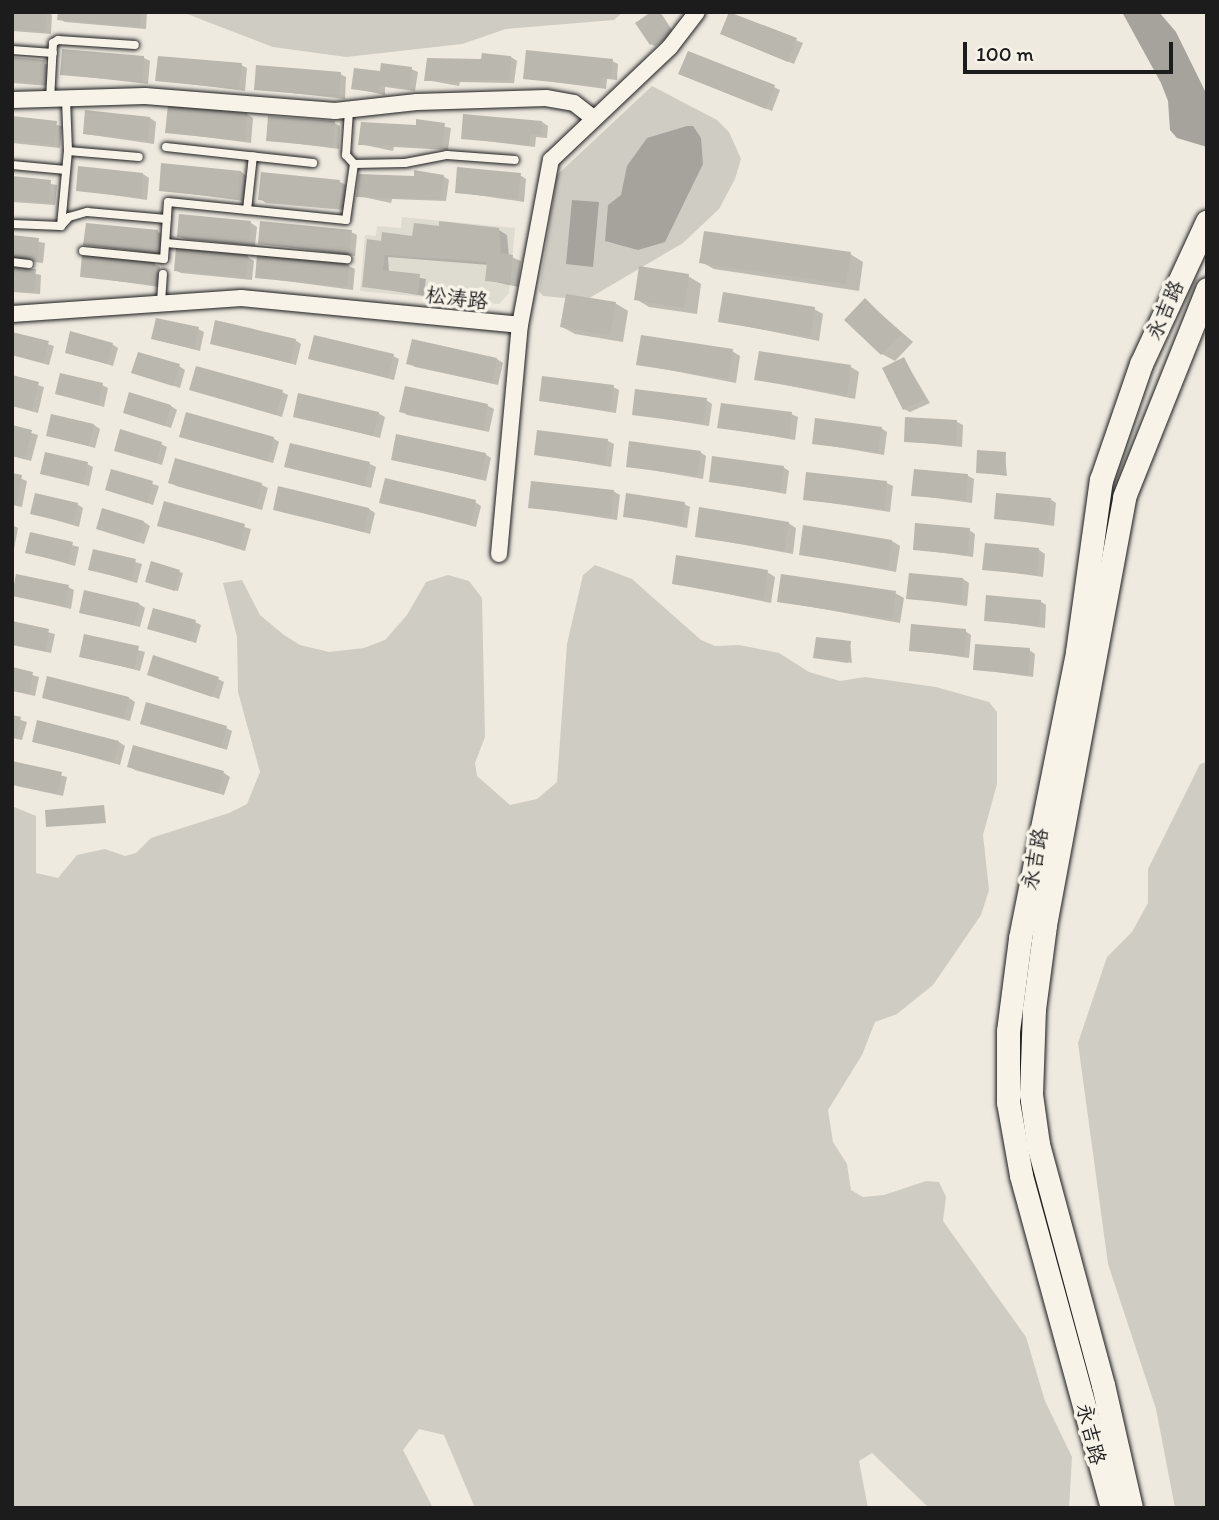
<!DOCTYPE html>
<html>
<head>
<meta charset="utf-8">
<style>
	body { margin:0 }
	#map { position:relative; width:1219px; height:1520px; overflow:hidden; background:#eeeae0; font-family:Itim,"LXGW WenKai TC",sans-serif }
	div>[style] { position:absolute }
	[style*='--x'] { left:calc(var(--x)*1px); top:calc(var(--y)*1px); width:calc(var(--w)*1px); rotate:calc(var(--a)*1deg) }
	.built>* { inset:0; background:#dedbd1 }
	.green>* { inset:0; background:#cfccc3 }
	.water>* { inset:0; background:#a6a39d }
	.shadow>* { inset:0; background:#0003 }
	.building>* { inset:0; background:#bab7af }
	.roads { filter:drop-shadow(0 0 2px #1c1c1c) drop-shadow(0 0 2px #1c1c1c) }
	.service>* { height:8px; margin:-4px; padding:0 4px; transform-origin:4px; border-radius:4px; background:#f7f3e8 }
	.minor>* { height:16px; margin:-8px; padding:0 8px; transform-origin:8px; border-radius:8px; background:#f7f3e8 }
	.secondary>* { height:23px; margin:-11.5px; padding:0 11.5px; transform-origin:11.5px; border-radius:11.5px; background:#f7f3e8 }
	span { translate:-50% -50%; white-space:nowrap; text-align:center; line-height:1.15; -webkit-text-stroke:7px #f7f3e8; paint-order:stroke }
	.street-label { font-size:21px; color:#1c1c1c }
	.frame { position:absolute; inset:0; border:14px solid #1c1c1c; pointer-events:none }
	.scale { position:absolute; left:963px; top:42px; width:210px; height:32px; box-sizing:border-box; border:4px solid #1c1c1c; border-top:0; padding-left:9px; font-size:21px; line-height:24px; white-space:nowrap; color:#1c1c1c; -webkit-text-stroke:5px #f7f3e8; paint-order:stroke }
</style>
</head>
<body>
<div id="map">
	<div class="built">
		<div style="clip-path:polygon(402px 217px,515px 228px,509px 293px,499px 304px,360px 291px,365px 235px,376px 236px,377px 226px,401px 228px)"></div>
	</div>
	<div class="green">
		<div style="clip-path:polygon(182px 12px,623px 12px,614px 20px,506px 29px,462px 44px,346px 57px,273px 47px)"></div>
		<div style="clip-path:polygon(652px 86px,717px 120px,729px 132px,741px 159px,735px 179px,719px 209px,683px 243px,586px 300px,543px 296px,539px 291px,557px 175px)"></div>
		<div style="clip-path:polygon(595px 565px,632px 579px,701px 640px,715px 646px,739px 645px,779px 653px,809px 672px,840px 681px,865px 677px,936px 687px,989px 702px,997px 712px,997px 784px,983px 835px,989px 890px,981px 915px,933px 985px,897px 1014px,875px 1022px,862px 1055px,828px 1110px,833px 1142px,847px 1164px,851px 1190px,863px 1197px,884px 1195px,926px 1181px,939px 1182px,946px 1197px,943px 1221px,1026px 1337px,1045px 1401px,1072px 1457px,1069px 1508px,929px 1508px,872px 1453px,859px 1461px,868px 1508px,475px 1508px,444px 1435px,419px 1429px,403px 1450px,433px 1508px,12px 1508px,12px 806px,36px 816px,36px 873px,58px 878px,77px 855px,105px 849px,125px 856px,136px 853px,151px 838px,229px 813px,247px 804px,260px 772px,238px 692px,237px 637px,223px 583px,242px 580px,260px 615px,284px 635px,300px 645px,329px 652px,364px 648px,385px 640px,407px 615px,426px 582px,448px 575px,469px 581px,482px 598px,485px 737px,475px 763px,477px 776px,510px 805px,537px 799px,557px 782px,567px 644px,583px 575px)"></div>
		<div style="clip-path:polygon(1207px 762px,1207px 1508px,1175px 1508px,1156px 1409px,1108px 1264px,1078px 1043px,1107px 957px,1132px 932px,1148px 903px,1148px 869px,1200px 764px)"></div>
	</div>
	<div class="water">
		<div style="clip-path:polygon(1122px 12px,1159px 12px,1176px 32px,1207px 95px,1207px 147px,1177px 138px,1170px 130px,1168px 101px,1161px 83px)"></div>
		<div style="clip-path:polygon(687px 126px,693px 126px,701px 138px,703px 164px,665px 242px,638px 250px,605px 241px,608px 205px,621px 195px,627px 166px,647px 138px)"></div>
		<div style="clip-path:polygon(572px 200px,599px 202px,593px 267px,566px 264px)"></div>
	</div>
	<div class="shadow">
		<div style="clip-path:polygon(12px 12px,48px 12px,52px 15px,51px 34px,12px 31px)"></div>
		<div style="clip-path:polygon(59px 12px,147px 12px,146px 29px,65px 22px,59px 19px)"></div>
		<div style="clip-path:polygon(655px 12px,661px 13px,674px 33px,655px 46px,651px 44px)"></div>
		<div style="clip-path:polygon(730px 13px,803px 43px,794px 64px,728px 37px)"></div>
		<div style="clip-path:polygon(511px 57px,517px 61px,514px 83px,460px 82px,459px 86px,426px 80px,483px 60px)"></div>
		<div style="clip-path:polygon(144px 58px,150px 61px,148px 84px,61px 74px)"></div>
		<div style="clip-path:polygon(12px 59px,51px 65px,49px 86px,12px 83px)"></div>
		<div style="clip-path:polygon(612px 61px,618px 64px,617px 80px,607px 79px,606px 89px,525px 78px)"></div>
		<div style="clip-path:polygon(241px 65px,247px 68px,245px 91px,157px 80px)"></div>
		<div style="clip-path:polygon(411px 69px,418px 72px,415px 91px,385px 87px,385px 95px,353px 88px,382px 73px)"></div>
		<div style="clip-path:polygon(340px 74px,346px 77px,345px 99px,256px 89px)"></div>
		<div style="clip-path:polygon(687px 77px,774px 87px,780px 90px,772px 111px)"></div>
		<div style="clip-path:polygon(247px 114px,253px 118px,251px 143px,167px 132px)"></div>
		<div style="clip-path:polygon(12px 117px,62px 126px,60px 148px,12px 143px)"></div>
		<div style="clip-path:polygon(150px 118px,156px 122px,154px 144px,85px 134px)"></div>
		<div style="clip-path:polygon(418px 121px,451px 128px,448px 150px,394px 147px,393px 151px,360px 144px,417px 126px)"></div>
		<div style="clip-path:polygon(542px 122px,548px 126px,547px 138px,536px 137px,535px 147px,463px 138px)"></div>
		<div style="clip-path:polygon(334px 123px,340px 126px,339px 149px,268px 140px)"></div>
		<div style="clip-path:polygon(241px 172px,247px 176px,244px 201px,161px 190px)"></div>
		<div style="clip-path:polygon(143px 174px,149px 178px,147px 200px,78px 190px)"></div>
		<div style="clip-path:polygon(263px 174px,340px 182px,346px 185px,344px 210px,266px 203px,260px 199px)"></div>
		<div style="clip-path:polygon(520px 175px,526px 179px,524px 202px,457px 192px)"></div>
		<div style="clip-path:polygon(443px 176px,449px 180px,446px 201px,392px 199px,391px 203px,358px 196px)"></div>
		<div style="clip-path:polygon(12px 178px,57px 185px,55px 205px,12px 202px)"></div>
		<div style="clip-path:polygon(180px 216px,251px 223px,257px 227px,255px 246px,185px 239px,178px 236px)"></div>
		<div style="clip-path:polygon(499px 230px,507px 235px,509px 256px,521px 261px,518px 287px,487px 280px,489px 265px,388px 257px,389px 272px,426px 279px,424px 296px,364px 286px,383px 243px)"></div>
		<div style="clip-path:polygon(158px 232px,164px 235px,162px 255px,85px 244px)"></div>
		<div style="clip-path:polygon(351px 232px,357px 235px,355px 256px,260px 243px)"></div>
		<div style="clip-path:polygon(12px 237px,45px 243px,43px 263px,12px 260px)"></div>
		<div style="clip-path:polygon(177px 250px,248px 257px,254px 261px,252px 280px,181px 273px,175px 270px)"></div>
		<div style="clip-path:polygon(850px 254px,863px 262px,859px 291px,714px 269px,701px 262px)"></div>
		<div style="clip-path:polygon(154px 264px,160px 267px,159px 287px,82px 276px)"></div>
		<div style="clip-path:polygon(349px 266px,355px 269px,353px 290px,257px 277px)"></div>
		<div style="clip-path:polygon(12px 269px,41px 275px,40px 294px,12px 292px)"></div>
		<div style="clip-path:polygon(688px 276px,701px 284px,697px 314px,649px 307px,636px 299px)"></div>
		<div style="clip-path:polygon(865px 300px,913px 342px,895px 361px,882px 354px)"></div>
		<div style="clip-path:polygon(615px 303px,628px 311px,623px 342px,575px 334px,562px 327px)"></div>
		<div style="clip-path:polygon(814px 309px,823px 314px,819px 341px,720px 321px)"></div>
		<div style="clip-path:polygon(198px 329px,204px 332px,200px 351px,153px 339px)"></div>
		<div style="clip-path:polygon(12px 333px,54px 346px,49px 365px,12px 355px)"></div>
		<div style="clip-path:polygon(295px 340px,301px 344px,296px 365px,212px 343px)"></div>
		<div style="clip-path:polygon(413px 341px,497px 359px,503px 363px,498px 385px,415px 367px,408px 363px)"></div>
		<div style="clip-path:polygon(112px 344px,118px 348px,113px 366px,67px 352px)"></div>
		<div style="clip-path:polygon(732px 351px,740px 356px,736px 383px,638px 364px)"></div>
		<div style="clip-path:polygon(393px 356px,399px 359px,394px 380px,310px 358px)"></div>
		<div style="clip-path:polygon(904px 359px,930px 403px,910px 412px,904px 409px)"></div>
		<div style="clip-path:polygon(179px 366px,185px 370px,180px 388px,133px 372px)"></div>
		<div style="clip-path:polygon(851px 367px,859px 372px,855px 399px,756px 379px)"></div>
		<div style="clip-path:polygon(12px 377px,44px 387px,38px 413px,12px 406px)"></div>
		<div style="clip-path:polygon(102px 385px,108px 388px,104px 407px,57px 394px)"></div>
		<div style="clip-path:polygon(613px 387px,619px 390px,616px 413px,541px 401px)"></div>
		<div style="clip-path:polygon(406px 388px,488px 406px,494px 409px,489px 432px,407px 415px,401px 411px)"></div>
		<div style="clip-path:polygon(191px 389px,282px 392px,288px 395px,282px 417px)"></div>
		<div style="clip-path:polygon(706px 400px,712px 404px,709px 426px,634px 414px)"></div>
		<div style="clip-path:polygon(171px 406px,177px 410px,171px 428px,125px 412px)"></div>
		<div style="clip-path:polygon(378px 413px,385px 417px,380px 438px,295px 416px)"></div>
		<div style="clip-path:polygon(791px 414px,798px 417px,795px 440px,719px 427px)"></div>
		<div style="clip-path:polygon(957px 422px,963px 425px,962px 447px,906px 441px)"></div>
		<div style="clip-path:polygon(94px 425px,100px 429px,95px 448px,48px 435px)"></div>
		<div style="clip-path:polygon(12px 427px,38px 435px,31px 461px,12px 456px)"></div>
		<div style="clip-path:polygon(881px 428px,887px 432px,884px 455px,814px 443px)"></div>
		<div style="clip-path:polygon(273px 438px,279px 442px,273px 463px,187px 439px)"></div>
		<div style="clip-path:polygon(608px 441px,614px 444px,611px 467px,536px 454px)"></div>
		<div style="clip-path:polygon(161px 444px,167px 447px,162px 465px,116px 450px)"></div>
		<div style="clip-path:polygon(700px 452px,706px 456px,703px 479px,628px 466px)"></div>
		<div style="clip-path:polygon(1005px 453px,1007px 476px,977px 472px)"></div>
		<div style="clip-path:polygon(485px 454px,491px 458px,486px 481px,393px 459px)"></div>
		<div style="clip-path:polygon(176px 461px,262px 485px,268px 488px,262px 510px,176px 486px,170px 482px)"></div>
		<div style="clip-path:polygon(87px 464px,93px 467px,89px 486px,42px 473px)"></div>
		<div style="clip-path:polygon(370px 464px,376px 467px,371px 488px,286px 466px)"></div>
		<div style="clip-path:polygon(783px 467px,789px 471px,786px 494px,711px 481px)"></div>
		<div style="clip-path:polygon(112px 471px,159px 486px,153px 505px,107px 489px)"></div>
		<div style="clip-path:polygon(12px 475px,27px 481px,22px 507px,12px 505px)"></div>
		<div style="clip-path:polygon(968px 476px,974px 479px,972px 503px,913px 495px)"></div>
		<div style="clip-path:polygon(887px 483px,893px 486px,890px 512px,805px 499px)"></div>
		<div style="clip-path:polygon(613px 491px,620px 495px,617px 520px,530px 507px)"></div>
		<div style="clip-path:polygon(1050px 499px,1056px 503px,1054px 526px,996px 518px)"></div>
		<div style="clip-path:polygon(381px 502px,475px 502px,481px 506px,476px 527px)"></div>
		<div style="clip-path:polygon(165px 503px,251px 529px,245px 551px,159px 525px)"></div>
		<div style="clip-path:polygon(77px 504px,83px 508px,79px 527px,32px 513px)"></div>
		<div style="clip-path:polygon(684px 504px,690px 507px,687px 528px,625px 516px)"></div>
		<div style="clip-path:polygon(275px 509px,369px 509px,375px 513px,370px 534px)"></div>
		<div style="clip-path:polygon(144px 522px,150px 526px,144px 544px,98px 528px)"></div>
		<div style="clip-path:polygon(788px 523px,796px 528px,793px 554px,697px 536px)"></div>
		<div style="clip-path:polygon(12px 525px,18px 528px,13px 554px,12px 554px)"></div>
		<div style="clip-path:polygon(969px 530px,975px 534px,973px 557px,915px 549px)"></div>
		<div style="clip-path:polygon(31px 534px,79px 547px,75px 566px,27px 552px)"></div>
		<div style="clip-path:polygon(892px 541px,900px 546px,896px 572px,800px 554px)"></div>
		<div style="clip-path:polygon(1039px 550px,1045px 554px,1043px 577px,984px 569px)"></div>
		<div style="clip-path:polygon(94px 551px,142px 564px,137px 583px,90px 569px)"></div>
		<div style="clip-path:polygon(152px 563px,183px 573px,178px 591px,150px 583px)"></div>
		<div style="clip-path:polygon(767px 572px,775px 577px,771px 603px,674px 583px)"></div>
		<div style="clip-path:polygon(963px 579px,969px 583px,967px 606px,908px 598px)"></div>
		<div style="clip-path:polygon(68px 587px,74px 590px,71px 609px,14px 595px)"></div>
		<div style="clip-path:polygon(895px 593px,904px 598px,900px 623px,779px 601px)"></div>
		<div style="clip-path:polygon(1040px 601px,1046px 605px,1045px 628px,986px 620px)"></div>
		<div style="clip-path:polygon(139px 604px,145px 608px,140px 627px,81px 612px)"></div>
		<div style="clip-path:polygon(195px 622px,201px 625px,196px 643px,149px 628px)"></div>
		<div style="clip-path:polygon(12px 623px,55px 634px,51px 653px,12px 645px)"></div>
		<div style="clip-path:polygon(965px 631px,971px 635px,969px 658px,911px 650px)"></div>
		<div style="clip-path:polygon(86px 636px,145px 652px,140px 671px,81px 656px)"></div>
		<div style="clip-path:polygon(850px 642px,852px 663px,815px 657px)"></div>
		<div style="clip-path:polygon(1029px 650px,1035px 654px,1033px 677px,975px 669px)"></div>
		<div style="clip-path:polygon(12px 669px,39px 677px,35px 696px,12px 691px)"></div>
		<div style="clip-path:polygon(149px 674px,218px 679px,224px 682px,219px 699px)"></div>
		<div style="clip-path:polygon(49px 678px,129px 698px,135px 702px,130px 721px,50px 700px,44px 697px)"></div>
		<div style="clip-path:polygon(12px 717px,27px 722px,22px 740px,12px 738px)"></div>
		<div style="clip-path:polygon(142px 723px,226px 728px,232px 731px,227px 750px)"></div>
		<div style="clip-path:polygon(34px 741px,119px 742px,125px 746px,120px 765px)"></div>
		<div style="clip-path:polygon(134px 747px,224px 773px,230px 777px,224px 795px,135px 770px,129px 766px)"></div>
		<div style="clip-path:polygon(12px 763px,67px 777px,63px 796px,12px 785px)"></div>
	</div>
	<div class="building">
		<div style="clip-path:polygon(12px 12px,47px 12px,45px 32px,12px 29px)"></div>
		<div style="clip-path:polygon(58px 12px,141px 12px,140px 27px,57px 20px)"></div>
		<div style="clip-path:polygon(651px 12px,659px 12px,671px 31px,650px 45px,635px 23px)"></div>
		<div style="clip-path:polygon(729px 12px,797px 38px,788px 62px,720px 34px)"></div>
		<div style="clip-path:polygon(62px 49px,144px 56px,143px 82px,60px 75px)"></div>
		<div style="clip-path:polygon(526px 50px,613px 59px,611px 78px,601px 77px,600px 87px,523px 79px)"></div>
		<div style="clip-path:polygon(688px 51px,775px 85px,766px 109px,678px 74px)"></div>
		<div style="clip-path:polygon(482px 53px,511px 56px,509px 80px,424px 81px,427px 58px,481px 59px)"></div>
		<div style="clip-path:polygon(158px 56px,242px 63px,239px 89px,155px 81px)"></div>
		<div style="clip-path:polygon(12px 57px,45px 60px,43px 84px,12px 81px)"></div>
		<div style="clip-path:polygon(381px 63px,412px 67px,409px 88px,380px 85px,379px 93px,351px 89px,354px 68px,380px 71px)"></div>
		<div style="clip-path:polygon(256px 65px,341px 72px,339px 97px,254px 90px)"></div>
		<div style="clip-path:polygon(168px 105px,247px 113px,245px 141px,165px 133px)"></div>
		<div style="clip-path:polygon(85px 110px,150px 117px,148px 141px,83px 134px)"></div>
		<div style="clip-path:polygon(463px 114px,542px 121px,541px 135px,530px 134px,529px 145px,461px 139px)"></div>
		<div style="clip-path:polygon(12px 116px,57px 121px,54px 145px,12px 141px)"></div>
		<div style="clip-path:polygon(268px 116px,335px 121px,333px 147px,266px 141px)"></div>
		<div style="clip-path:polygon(416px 119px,445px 123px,442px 147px,358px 145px,361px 122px,416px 125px)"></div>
		<div style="clip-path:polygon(161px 163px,241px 171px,239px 199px,159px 191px)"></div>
		<div style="clip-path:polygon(78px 166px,143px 173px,141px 198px,76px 191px)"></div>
		<div style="clip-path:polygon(457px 167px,521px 173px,518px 199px,455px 193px)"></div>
		<div style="clip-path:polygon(414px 170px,444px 175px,440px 199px,356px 197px,359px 174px,414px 176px)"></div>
		<div style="clip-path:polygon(261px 172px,340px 180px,338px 208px,258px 200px)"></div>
		<div style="clip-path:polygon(12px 176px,51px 180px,49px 203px,12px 200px)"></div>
		<div style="clip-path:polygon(179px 214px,251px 221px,249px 244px,177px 237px)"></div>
		<div style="clip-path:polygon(260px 221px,352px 230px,349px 254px,258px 244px)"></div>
		<div style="clip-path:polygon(439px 221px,499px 228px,501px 253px,513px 255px,510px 283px,485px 281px,487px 262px,385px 255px,383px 270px,420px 274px,418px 294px,362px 287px,367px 239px,381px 241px,382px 232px,412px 236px,414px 223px,439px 226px)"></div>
		<div style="clip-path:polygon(86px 223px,158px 230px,156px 253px,83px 245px)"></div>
		<div style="clip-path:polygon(704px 231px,851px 252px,846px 284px,699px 263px)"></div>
		<div style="clip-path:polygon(12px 235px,39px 238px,37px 260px,12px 258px)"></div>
		<div style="clip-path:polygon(176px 248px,248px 255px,246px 278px,174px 271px)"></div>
		<div style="clip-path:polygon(82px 255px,155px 262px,153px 285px,80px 277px)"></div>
		<div style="clip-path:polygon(257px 255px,349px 264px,347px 287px,255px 278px)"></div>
		<div style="clip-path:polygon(639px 266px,689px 274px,684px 308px,634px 300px)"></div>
		<div style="clip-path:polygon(12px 267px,36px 269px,34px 292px,12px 290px)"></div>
		<div style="clip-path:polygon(723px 292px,815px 307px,810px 337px,718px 322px)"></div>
		<div style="clip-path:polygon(566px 294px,616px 302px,610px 335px,560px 327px)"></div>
		<div style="clip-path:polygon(865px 298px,901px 334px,881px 355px,844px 320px)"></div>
		<div style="clip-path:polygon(156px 318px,199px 327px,194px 349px,151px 339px)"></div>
		<div style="clip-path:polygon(215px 320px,296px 339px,290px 363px,210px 344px)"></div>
		<div style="clip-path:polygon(70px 331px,113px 343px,107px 364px,65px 353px)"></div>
		<div style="clip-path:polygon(12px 332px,49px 341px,43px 363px,12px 355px)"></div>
		<div style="clip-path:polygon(314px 335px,394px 354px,388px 378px,308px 359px)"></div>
		<div style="clip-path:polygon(641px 335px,733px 349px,728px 379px,636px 365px)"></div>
		<div style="clip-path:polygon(412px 339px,497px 358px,492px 383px,406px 364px)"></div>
		<div style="clip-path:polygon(759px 351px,851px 365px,847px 395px,754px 380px)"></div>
		<div style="clip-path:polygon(138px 352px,180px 364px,173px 386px,131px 373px)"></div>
		<div style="clip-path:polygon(904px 357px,925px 399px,903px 410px,882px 368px)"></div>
		<div style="clip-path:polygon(196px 366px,283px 390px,276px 415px,189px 390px)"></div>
		<div style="clip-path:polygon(60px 373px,103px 383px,98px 405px,55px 394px)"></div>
		<div style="clip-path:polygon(12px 375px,39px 382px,32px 410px,12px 406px)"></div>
		<div style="clip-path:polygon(542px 376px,614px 385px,610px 411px,539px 401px)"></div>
		<div style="clip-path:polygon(405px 386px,488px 404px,483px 430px,399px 412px)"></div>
		<div style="clip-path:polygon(635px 389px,707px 398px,703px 424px,632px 415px)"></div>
		<div style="clip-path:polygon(129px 392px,171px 405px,165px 426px,123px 413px)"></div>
		<div style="clip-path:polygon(298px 393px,379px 412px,373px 436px,293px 417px)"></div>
		<div style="clip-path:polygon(721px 403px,792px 412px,789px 438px,717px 428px)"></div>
		<div style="clip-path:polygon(186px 412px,274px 437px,267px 461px,179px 437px)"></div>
		<div style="clip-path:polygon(51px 414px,94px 424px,89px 446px,46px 436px)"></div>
		<div style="clip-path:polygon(905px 417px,957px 420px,956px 445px,904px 442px)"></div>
		<div style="clip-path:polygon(815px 418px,882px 427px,878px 452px,812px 444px)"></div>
		<div style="clip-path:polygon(12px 425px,32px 430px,25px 459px,12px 456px)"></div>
		<div style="clip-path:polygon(120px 429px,162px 442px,156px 463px,114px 451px)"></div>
		<div style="clip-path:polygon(537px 430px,608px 439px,605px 465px,534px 455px)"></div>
		<div style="clip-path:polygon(396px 434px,486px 453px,480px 479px,391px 460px)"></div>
		<div style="clip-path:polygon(629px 441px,701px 451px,697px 476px,626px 467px)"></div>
		<div style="clip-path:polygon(290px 443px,370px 462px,364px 486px,284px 467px)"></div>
		<div style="clip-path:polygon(977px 450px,1006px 452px,1004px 475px,976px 473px)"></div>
		<div style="clip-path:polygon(45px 452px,88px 462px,83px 484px,40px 474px)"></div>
		<div style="clip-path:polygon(712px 456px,784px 466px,780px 492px,709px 482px)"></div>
		<div style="clip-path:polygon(175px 458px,262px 483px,256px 508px,168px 483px)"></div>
		<div style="clip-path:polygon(111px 469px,153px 481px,147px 503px,105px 490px)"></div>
		<div style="clip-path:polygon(914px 469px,968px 474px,966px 500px,911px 496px)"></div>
		<div style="clip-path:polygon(806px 472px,887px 481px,884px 509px,803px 500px)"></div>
		<div style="clip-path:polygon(12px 473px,22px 475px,16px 504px,12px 504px)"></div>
		<div style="clip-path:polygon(385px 478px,476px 500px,470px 524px,379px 503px)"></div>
		<div style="clip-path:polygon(531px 481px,614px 490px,611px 517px,528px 508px)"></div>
		<div style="clip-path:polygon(278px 486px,369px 508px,364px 532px,273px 510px)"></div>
		<div style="clip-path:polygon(35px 493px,78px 503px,73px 524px,30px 514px)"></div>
		<div style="clip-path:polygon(626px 493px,685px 502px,681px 525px,623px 517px)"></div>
		<div style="clip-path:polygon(996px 493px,1051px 498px,1048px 524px,994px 519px)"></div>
		<div style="clip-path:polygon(164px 501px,245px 524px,239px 548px,157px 526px)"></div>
		<div style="clip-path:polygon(699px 507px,789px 522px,784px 551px,695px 537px)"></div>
		<div style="clip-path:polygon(102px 508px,144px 521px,138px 542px,96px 529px)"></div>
		<div style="clip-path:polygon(915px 523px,970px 528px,967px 555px,913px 550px)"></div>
		<div style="clip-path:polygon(803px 525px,892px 540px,888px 569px,799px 555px)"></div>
		<div style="clip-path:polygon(30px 532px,73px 542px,68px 563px,25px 553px)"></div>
		<div style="clip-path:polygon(985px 543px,1039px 548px,1037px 575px,982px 570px)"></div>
		<div style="clip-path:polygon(93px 549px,136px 559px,131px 580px,88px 570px)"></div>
		<div style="clip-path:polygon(676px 555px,768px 570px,763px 600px,672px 584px)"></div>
		<div style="clip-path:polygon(151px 561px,180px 570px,175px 591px,145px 582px)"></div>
		<div style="clip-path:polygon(909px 573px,963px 578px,961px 604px,906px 599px)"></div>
		<div style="clip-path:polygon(16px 574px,69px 585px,65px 607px,12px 596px)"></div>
		<div style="clip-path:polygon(781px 574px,896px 591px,892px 619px,777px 602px)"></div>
		<div style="clip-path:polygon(84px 590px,139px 603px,134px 625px,79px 613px)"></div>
		<div style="clip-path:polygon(986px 595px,1041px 600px,1039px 626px,984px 621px)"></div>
		<div style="clip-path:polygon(153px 608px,196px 620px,190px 641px,147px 629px)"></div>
		<div style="clip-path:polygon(12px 621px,49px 629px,45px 651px,12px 644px)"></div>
		<div style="clip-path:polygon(911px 624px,966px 629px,964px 656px,909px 651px)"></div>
		<div style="clip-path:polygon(84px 634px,139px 646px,134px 669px,79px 657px)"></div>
		<div style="clip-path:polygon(816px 637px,851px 641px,848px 663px,813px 658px)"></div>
		<div style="clip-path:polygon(975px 644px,1030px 648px,1028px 675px,973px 670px)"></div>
		<div style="clip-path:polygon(153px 655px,219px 677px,212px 697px,147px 675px)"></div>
		<div style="clip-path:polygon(12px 667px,33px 672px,29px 694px,12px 690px)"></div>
		<div style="clip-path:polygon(47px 676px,129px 697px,124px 718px,42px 698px)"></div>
		<div style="clip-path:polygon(146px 702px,227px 726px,221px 748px,140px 724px)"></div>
		<div style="clip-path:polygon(12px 715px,21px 717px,16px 738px,12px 737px)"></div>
		<div style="clip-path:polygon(37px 720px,119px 741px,114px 762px,32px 742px)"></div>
		<div style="clip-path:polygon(133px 745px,224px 771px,218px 793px,127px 767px)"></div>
		<div style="clip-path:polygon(12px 761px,62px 772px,57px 794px,12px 784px)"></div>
		<div style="clip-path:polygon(104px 805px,106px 823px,46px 827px,45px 810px)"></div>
	</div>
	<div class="roads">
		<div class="service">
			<div style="--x:12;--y:50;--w:41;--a:4.2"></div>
			<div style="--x:50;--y:100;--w:57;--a:-87"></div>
			<div style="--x:53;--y:43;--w:6;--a:-31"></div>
			<div style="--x:58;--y:40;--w:77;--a:3.7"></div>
			<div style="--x:349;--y:111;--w:44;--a:93.9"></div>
			<div style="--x:346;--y:155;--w:12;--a:48"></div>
			<div style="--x:354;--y:164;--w:51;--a:-1.1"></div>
			<div style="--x:405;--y:163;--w:43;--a:-10.8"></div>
			<div style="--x:447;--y:155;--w:68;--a:4.2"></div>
			<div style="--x:166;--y:147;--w:148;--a:6.2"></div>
			<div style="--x:68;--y:151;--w:71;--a:4.8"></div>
			<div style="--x:12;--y:165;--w:54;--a:5.3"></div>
			<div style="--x:247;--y:210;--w:54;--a:-83.7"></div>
			<div style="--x:12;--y:224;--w:49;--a:2.3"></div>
			<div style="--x:61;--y:226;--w:12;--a:-48"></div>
			<div style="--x:69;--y:217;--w:19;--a:-16"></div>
			<div style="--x:87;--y:212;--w:80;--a:5"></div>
			<div style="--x:61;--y:226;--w:75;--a:-84.7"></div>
			<div style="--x:68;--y:151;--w:53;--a:-92.2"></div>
			<div style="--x:166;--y:243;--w:182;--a:5.1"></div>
			<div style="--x:83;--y:251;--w:81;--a:5.6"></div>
			<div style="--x:164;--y:259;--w:57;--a:-86"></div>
			<div style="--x:168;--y:202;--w:179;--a:5.8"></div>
			<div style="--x:346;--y:220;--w:57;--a:-81.9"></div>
			<div style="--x:12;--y:262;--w:17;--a:7"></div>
			<div style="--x:161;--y:302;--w:28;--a:-86"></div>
		</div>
		<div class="minor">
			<div style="--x:12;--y:100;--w:133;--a:-1.7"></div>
			<div style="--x:145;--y:96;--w:191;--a:4.5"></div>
			<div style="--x:335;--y:111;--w:82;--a:-6.3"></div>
			<div style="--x:417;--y:102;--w:129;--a:-1.8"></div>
			<div style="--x:546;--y:98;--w:28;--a:10"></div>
			<div style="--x:574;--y:103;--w:23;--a:38"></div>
			<div style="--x:12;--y:314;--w:230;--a:-4"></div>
			<div style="--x:241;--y:298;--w:280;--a:5.5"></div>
			<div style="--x:520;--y:325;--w:168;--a:-79.4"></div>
			<div style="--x:551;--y:160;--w:164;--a:-43.5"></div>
			<div style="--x:670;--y:47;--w:44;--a:-52.4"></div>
			<div style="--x:499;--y:554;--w:230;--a:-84.8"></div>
		</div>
		<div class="secondary">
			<div style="--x:1112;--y:1508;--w:345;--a:-105.3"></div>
			<div style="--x:1021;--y:1175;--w:74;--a:-100.1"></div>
			<div style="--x:1008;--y:1102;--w:71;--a:-90"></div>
			<div style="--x:1008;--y:1031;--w:94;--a:-82.6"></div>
			<div style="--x:1020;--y:938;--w:292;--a:-78.7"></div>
			<div style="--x:1077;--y:652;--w:174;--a:-82.1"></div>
			<div style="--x:1101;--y:480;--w:123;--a:-71"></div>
			<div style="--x:1141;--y:364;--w:157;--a:-65.2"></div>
			<div style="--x:1131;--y:1508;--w:126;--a:-102.8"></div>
			<div style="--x:1103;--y:1385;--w:250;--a:-105.1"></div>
			<div style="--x:1038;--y:1144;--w:50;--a:-98"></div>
			<div style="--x:1031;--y:1094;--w:85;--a:-88"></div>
			<div style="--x:1034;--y:1009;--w:85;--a:-82.5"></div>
			<div style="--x:1045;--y:925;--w:435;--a:-79.5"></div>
			<div style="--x:1124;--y:497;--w:224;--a:-68.2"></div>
		</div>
	</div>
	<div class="street-label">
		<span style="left:457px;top:298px;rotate:7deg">松涛路</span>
		<span style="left:1165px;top:310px;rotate:-66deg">永吉路</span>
		<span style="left:1035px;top:859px;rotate:-79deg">永吉路</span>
		<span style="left:1091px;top:1434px;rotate:76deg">永吉路</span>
	</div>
	<div class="frame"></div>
	<div class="scale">100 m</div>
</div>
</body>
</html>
